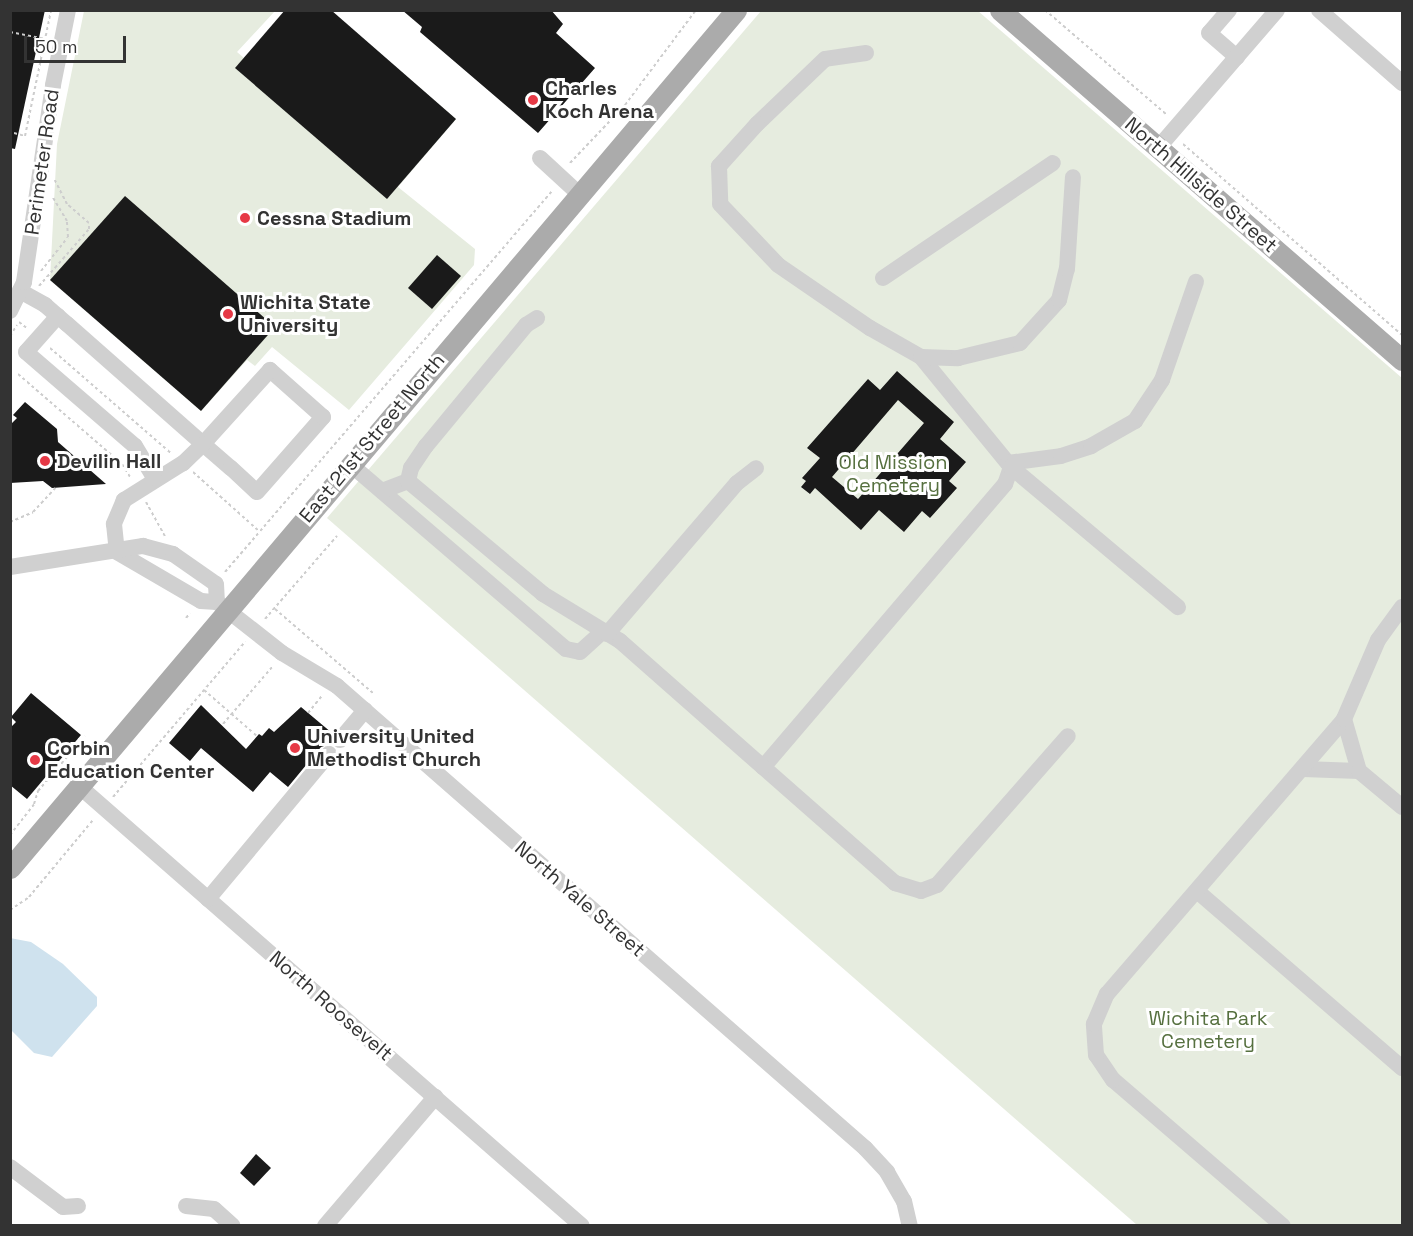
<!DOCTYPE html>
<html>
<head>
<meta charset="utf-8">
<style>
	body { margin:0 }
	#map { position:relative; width:1413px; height:1236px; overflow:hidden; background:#fff; font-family:"Space Grotesk",sans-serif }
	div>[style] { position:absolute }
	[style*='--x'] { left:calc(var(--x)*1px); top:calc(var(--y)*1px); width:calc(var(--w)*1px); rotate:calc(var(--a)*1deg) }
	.green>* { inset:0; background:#e6ecdf }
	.water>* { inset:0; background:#cfe2ee }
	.building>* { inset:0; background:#1a1a1a }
	.path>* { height:2px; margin-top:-1px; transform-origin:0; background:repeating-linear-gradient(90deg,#cdcdcd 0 3px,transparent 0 6px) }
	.minor>* { height:16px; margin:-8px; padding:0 8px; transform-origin:8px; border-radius:8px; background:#d0d0d0 }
	.major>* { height:21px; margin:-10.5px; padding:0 10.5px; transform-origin:10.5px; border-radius:10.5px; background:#ababab }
	.dots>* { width:16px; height:16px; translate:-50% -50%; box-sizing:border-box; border:3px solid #fff; border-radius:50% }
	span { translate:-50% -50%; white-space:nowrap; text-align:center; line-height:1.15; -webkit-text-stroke:6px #fff; paint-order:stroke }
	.poi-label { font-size:20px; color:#333; font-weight:700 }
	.left { translate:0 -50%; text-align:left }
	.street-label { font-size:20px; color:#333 }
	.park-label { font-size:20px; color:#56703f }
	.frame { position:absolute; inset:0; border:12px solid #333; pointer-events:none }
	.scale { position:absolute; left:24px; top:36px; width:102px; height:27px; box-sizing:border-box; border:3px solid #333; border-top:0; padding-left:8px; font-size:18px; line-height:21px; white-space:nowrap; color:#333; -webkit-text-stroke:4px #fff; paint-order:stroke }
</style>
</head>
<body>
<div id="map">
	<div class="green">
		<div style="clip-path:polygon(84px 11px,275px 11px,237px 52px,244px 58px,285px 11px,331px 11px,456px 119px,398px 187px,475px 249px,474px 265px,349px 410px,272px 347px,255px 366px,247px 360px,201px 411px,50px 280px,57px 144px)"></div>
		<div style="clip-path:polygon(761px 11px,978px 11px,1402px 378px,1402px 1225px,1137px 1225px,327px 518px)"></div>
	</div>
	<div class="water">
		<div style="clip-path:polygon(10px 938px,31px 942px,63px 964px,97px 997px,97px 1006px,52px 1057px,34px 1053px,11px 1030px)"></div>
	</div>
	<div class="building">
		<div style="clip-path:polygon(10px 10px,45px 10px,15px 149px,10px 148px)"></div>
		<div style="clip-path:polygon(285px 10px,331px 10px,456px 119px,387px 199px,235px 68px)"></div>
		<div style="clip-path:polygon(402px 10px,551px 10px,563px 24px,556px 33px,595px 68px,538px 133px,420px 32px,422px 27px)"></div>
		<div style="clip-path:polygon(125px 196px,275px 327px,201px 411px,50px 280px)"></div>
		<div style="clip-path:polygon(437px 255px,461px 276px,432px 309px,408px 288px)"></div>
		<div style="clip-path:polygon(evenodd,897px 371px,954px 422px,940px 439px,966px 462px,949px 481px,957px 488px,930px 518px,922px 511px,904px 532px,879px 510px,861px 530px,815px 488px,810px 494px,801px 487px,806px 481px,802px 478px,820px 458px,807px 448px,868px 379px,880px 390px,897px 371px,898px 400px,924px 423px,858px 499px,832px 477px,898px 400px)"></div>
		<div style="clip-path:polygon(25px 402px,57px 429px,58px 442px,106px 484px,52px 488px,43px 481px,10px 483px,10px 425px,17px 418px,13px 415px)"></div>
		<div style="clip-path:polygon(31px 693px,81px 735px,27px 799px,10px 785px,10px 728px,16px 722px,11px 717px)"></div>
		<div style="clip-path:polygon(201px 705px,246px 749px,259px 734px,262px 736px,269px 728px,274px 732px,301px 707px,332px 733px,330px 744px,321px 747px,288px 787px,270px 772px,253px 792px,201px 748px,190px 761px,169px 743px)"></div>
		<div style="clip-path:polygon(256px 1154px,271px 1168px,254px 1186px,240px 1173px)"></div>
	</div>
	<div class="path">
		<div style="--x:1045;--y:10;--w:161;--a:40.7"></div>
		<div style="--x:10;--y:32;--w:36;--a:11"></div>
		<div style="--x:14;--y:133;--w:11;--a:15"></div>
		<div style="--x:25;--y:136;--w:129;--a:-78.3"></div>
		<div style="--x:1183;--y:144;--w:291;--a:41.1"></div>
		<div style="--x:570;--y:163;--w:80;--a:-46.5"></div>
		<div style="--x:625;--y:105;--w:119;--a:-53.2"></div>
		<div style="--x:41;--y:271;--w:43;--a:-51.5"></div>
		<div style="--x:68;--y:237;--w:16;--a:-94"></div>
		<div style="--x:67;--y:221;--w:27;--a:-121"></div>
		<div style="--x:39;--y:286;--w:76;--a:-48.7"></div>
		<div style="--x:89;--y:229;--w:6;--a:-90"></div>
		<div style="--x:89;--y:223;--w:29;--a:-139"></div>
		<div style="--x:67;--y:204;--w:27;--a:-117"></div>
		<div style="--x:19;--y:322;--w:11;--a:38"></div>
		<div style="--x:10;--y:336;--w:13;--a:-58"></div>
		<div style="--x:50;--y:348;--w:160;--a:41"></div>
		<div style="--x:18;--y:374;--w:138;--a:40.9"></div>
		<div style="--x:122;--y:464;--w:15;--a:58"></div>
		<div style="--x:193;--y:472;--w:90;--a:41.8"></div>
		<div style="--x:146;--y:502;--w:39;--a:61"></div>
		<div style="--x:10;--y:522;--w:25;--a:-23"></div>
		<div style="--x:33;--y:512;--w:33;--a:-47"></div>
		<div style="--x:225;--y:572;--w:502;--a:-49.36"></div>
		<div style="--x:275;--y:609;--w:129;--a:40.6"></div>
		<div style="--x:186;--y:618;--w:6;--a:-51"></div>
		<div style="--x:265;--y:619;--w:110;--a:-49.1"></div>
		<div style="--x:204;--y:690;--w:70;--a:41"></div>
		<div style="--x:308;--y:713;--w:22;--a:-51"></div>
		<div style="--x:223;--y:724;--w:77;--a:-49.2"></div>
		<div style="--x:113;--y:797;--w:204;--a:-49.6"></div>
		<div style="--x:10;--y:835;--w:39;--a:-52"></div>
		<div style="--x:34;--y:804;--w:14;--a:-73"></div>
		<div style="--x:38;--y:791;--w:72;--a:-49.5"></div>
		<div style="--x:10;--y:910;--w:23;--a:-34"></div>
		<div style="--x:29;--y:897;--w:100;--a:-50.3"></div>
	</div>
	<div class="minor">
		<div style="--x:1229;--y:10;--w:30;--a:131"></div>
		<div style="--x:1209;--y:33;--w:37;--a:41"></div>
		<div style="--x:1319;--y:10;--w:111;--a:41.3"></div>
		<div style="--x:866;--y:53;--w:41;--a:171.7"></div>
		<div style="--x:825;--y:59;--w:94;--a:136.3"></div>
		<div style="--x:757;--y:124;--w:57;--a:132.1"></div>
		<div style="--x:719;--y:166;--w:38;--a:88"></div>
		<div style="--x:720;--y:204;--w:84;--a:46.4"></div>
		<div style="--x:778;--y:265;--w:112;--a:34.4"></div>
		<div style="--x:870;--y:328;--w:59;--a:29.6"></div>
		<div style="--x:921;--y:357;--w:142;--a:50.7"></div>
		<div style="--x:1011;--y:467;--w:18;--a:109"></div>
		<div style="--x:1005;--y:484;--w:372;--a:130.5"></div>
		<div style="--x:763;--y:767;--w:176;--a:41.3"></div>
		<div style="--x:895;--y:883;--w:27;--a:17"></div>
		<div style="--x:921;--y:891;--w:17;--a:-21"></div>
		<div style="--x:937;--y:885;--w:198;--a:-48.7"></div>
		<div style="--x:1158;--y:148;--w:182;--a:-49.2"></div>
		<div style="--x:540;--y:158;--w:53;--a:42.7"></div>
		<div style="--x:883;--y:278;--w:205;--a:-34.1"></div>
		<div style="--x:20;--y:291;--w:29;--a:29"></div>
		<div style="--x:45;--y:305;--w:29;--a:41"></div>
		<div style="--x:67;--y:324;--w:181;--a:41.4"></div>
		<div style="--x:203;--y:444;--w:37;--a:41"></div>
		<div style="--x:231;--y:468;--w:35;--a:43"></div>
		<div style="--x:257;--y:492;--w:100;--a:-48.7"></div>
		<div style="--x:323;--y:417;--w:71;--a:-138.4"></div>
		<div style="--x:270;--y:370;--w:100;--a:132.2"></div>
		<div style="--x:203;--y:444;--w:28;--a:136"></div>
		<div style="--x:183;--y:463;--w:70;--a:147.9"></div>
		<div style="--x:124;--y:500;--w:26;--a:113"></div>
		<div style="--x:114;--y:524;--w:28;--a:84"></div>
		<div style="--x:10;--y:311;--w:32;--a:-64"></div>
		<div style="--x:24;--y:282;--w:199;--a:-81.6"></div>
		<div style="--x:53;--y:85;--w:76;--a:-78.7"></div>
		<div style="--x:58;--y:316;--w:48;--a:131.6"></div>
		<div style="--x:26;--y:352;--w:144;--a:40.8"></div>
		<div style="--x:135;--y:446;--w:37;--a:59"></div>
		<div style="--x:921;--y:357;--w:37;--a:2"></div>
		<div style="--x:958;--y:358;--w:64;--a:-13.6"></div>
		<div style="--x:1020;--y:343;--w:58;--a:-47.8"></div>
		<div style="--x:1059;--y:300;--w:32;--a:-76"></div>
		<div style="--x:1067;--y:269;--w:92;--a:-86.3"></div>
		<div style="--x:1008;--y:463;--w:53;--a:-7.5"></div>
		<div style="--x:1061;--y:456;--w:32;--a:-18"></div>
		<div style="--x:1091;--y:446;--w:51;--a:-29.6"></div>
		<div style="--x:1135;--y:421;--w:49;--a:-56.6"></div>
		<div style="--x:1162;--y:380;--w:104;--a:-70.9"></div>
		<div style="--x:350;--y:464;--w:284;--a:40.6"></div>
		<div style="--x:566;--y:649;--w:14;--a:12"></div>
		<div style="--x:580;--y:652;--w:30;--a:-42"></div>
		<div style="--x:1011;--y:467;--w:218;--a:40"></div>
		<div style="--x:408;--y:481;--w:13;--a:-77"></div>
		<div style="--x:411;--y:468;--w:27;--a:-56"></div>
		<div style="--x:426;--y:446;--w:157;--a:-50.4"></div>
		<div style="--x:526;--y:325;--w:13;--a:-32"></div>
		<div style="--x:382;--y:491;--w:28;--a:-21"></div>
		<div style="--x:408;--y:481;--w:176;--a:39.9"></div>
		<div style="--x:543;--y:594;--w:90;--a:31.4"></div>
		<div style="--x:620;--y:641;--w:191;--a:41.4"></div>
		<div style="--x:117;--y:552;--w:97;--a:30.3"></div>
		<div style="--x:201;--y:601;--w:16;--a:4"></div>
		<div style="--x:217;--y:602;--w:83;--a:38.1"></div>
		<div style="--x:282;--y:653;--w:64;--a:31"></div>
		<div style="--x:337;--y:686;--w:702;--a:41.19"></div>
		<div style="--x:865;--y:1148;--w:33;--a:47"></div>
		<div style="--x:887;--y:1172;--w:34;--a:60"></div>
		<div style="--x:904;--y:1201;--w:26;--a:77"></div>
		<div style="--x:10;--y:567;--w:135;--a:-9"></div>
		<div style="--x:143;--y:546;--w:31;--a:15"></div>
		<div style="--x:173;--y:554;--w:52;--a:34.9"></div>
		<div style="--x:216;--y:584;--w:18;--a:87"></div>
		<div style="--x:607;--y:634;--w:199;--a:-49.3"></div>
		<div style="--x:737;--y:483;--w:24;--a:-38"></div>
		<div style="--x:1344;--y:719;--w:54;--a:73.9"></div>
		<div style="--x:340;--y:740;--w:39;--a:-50"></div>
		<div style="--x:1303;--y:769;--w:56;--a:2"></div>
		<div style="--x:1359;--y:771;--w:56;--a:39.9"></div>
		<div style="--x:79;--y:786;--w:668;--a:41.18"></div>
		<div style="--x:1197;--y:891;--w:271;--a:40.8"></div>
		<div style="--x:208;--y:899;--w:189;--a:-50.2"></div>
		<div style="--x:10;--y:1167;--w:66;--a:37"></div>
		<div style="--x:63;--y:1207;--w:15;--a:-4"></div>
		<div style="--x:186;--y:1206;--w:28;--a:6"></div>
		<div style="--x:214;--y:1209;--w:25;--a:42"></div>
		<div style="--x:325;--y:1226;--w:170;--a:-49.5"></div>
		<div style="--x:1283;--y:1226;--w:224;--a:-139.3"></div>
		<div style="--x:1113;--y:1080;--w:30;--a:-124"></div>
		<div style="--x:1096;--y:1055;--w:31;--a:-94"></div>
		<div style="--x:1094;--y:1024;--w:33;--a:-67"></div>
		<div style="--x:1107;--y:994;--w:363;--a:-49.2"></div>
		<div style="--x:1344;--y:719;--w:86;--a:-66.7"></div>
		<div style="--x:1378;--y:640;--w:41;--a:-54"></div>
	</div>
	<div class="major">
		<div style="--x:1000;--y:10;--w:533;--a:41.04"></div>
		<div style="--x:10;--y:868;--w:1124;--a:-49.76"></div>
	</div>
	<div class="dots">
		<div style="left:533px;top:100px;background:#e63946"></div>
		<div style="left:245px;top:218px;background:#e63946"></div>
		<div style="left:228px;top:314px;background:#e63946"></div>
		<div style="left:45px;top:461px;background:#e63946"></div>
		<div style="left:295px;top:748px;background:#e63946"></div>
		<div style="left:35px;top:760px;background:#e63946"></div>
	</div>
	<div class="poi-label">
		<span class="left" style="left:545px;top:100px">Charles<br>Koch Arena</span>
		<span class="left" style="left:257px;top:218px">Cessna Stadium</span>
		<span class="left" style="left:240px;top:314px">Wichita State<br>University</span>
		<span class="left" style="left:57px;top:461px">Devilin Hall</span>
		<span class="left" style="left:307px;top:748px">University United<br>Methodist Church</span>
		<span class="left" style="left:47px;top:760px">Corbin<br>Education Center</span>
	</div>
	<div class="street-label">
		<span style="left:42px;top:162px;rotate:-82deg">Perimeter Road</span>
		<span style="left:1201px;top:185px;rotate:41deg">North Hillside Street</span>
		<span style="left:372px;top:438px;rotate:-50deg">East 21st Street North</span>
		<span style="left:580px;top:899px;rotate:41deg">North Yale Street</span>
		<span style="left:331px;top:1006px;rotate:41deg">North Roosevelt</span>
	</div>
	<div class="park-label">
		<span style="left:893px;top:474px">Old Mission<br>Cemetery</span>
		<span style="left:1208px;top:1030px">Wichita Park<br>Cemetery</span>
	</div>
	<div class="frame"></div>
	<div class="scale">50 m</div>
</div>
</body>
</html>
